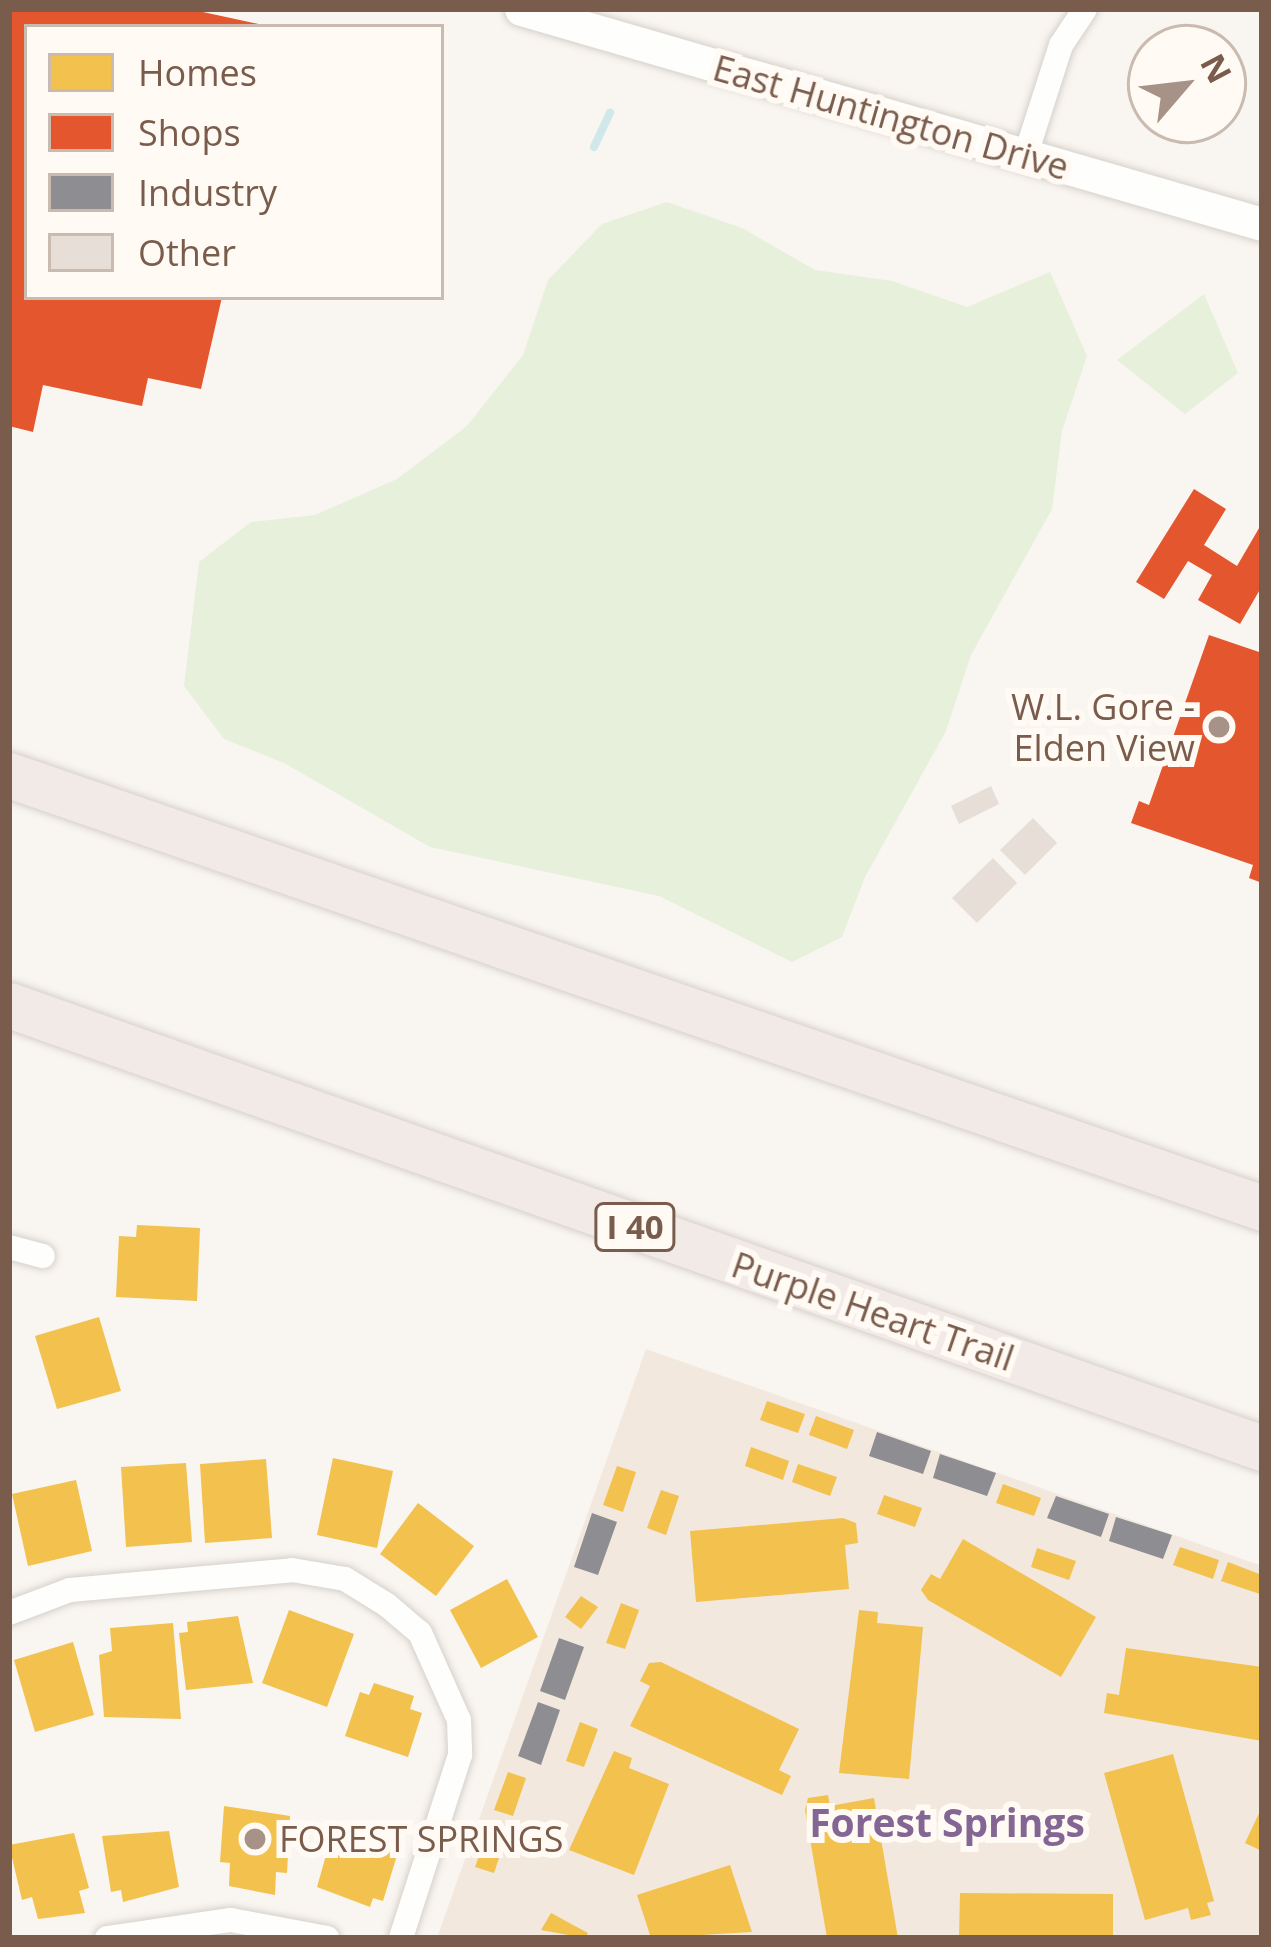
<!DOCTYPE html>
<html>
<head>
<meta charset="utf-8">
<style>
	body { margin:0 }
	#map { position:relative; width:1271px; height:1947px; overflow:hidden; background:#f9f5f0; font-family:"Open Sans",sans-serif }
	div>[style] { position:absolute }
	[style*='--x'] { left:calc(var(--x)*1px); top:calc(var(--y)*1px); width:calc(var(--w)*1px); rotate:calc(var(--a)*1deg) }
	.residential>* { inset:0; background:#f2e8de }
	.green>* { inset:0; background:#e7f0db }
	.homes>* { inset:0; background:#f2c14e }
	.shops>* { inset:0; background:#e4572e }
	.industry>* { inset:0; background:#8d8d92 }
	.stream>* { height:8px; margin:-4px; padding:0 4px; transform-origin:4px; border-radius:4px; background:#d0e8ea }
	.building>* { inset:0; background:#e6ded7 }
	.roads { filter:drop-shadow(0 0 3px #d7d1cb) drop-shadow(0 0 3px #d7d1cb) }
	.street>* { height:24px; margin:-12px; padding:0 12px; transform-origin:12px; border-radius:12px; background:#fefefd }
	.secondary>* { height:33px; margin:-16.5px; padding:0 16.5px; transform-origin:16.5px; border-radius:16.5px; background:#fefefd }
	.highway>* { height:45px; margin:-22.5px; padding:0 22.5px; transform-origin:22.5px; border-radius:22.5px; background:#f2eae7 }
	.dots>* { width:33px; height:33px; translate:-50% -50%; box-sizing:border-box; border:6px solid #fffaf3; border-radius:50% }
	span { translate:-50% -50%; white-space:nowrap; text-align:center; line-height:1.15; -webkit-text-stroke:12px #fffaf3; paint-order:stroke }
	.shield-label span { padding:3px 9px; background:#fffaf3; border:3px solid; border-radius:9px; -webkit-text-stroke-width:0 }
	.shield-label { font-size:33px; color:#7a5c4d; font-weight:700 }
	.street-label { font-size:36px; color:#7a5c4d }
	.poi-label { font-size:36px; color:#7a5c4d }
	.right { translate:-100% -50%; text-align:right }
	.left { translate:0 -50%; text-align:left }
	.neighbourhood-label { font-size:39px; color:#846695; font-weight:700 }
	.frame { position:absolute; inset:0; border:12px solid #7a5c4d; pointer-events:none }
	.legend { position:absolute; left:24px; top:24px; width:420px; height:276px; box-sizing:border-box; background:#fffaf3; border:3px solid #cabbb1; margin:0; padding:15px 21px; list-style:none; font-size:36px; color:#7a5c4d }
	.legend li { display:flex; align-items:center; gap:24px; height:60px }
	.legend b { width:60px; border:3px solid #cabbb1 }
	.north { position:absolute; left:1127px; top:24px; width:120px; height:120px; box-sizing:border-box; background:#fffaf3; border:3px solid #cabbb1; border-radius:50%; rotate:62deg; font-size:33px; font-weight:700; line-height:48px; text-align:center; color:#7a5c4d }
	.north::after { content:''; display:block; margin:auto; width:42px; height:54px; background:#a69286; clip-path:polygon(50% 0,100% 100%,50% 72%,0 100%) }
</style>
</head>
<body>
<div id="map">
	<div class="residential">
		<div style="clip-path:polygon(646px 1349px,1262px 1566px,1262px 1938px,438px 1935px)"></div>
	</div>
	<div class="green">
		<div style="clip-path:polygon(667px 202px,742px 228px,815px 270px,892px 281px,967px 307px,1050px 272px,1087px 356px,1062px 431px,1052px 509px,971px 655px,946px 731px,865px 877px,842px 937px,792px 962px,659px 896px,430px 847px,284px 763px,224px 739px,184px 686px,199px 562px,251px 522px,315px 515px,397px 479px,467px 426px,523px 355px,548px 280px,602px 224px)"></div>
		<div style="clip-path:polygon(1204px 294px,1238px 373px,1185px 414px,1117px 360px)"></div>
	</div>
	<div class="homes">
		<div style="clip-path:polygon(137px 1225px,200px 1228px,197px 1301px,116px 1297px,119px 1236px,136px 1237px)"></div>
		<div style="clip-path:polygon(99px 1317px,121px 1391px,57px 1409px,35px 1336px)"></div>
		<div style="clip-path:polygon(767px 1401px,805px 1414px,798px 1433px,760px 1420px)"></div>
		<div style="clip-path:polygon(816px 1416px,854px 1430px,847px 1449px,809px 1435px)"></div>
		<div style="clip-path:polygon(751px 1447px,789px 1461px,783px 1480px,745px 1466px)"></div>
		<div style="clip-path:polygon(333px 1458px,393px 1471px,377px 1548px,317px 1535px)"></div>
		<div style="clip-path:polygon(266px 1459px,272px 1538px,205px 1543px,200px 1464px)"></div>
		<div style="clip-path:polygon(186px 1463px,192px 1542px,126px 1547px,121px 1467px)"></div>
		<div style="clip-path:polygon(798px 1464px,837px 1477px,830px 1496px,792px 1482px)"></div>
		<div style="clip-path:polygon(617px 1466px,636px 1472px,623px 1512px,603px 1505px)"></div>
		<div style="clip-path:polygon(76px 1480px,92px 1551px,28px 1566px,12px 1494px)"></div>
		<div style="clip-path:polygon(1003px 1484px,1041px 1498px,1034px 1516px,996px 1503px)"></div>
		<div style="clip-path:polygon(661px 1490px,679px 1496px,666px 1535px,647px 1528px)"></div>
		<div style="clip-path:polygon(884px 1495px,922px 1508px,915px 1527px,877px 1514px)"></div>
		<div style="clip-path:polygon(418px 1503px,474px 1546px,436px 1596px,380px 1554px)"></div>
		<div style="clip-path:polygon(843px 1518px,856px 1523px,858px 1543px,845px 1545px,849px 1589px,696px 1602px,690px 1531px)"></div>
		<div style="clip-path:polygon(963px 1539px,1096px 1617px,1061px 1677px,928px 1600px,921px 1590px,931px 1574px,940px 1579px)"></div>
		<div style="clip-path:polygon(1180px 1547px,1219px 1560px,1213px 1579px,1173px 1565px)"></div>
		<div style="clip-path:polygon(1037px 1548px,1076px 1561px,1069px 1580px,1031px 1567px)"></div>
		<div style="clip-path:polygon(1228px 1562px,1262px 1575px,1260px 1594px,1221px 1581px)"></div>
		<div style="clip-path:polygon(507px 1579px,538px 1637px,481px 1668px,450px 1610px)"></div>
		<div style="clip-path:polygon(581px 1596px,598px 1607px,581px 1629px,565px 1617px)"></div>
		<div style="clip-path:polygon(621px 1603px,639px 1610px,625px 1649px,606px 1643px)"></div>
		<div style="clip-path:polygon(289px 1610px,354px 1634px,327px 1707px,262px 1683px)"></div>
		<div style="clip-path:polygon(859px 1610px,878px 1612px,877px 1623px,923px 1627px,909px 1779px,839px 1773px)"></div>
		<div style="clip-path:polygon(238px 1616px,253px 1683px,186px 1690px,179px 1633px,188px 1632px,187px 1622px)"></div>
		<div style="clip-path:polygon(173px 1623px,181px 1719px,104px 1717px,99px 1655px,112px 1651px,110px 1628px)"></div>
		<div style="clip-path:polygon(73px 1642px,94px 1715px,35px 1732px,14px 1660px)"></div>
		<div style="clip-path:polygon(1126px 1648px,1262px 1667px,1262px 1741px,1104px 1713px,1107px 1693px,1119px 1695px)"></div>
		<div style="clip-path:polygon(661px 1662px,799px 1729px,779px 1770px,791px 1776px,782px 1795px,630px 1726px,650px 1686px,640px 1681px,649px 1663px)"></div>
		<div style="clip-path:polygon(374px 1683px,414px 1696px,410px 1709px,422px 1713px,408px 1757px,345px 1736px,360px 1692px,369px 1695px)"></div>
		<div style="clip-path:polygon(580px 1722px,598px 1729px,584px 1767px,566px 1761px)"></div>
		<div style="clip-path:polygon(614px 1751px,632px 1758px,629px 1768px,669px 1784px,634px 1875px,569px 1850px)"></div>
		<div style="clip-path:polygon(1173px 1754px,1214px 1901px,1207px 1903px,1211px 1915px,1191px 1920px,1188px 1908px,1145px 1920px,1104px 1773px)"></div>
		<div style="clip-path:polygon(508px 1772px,526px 1778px,513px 1816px,494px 1810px)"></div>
		<div style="clip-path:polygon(828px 1795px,830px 1806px,874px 1798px,898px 1938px,827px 1938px,805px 1810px,808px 1798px)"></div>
		<div style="clip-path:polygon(224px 1806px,290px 1816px,287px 1873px,276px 1872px,275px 1895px,229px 1886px,230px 1863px,220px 1862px)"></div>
		<div style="clip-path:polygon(1262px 1807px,1262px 1851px,1245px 1843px)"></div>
		<div style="clip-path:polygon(334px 1827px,398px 1852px,383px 1901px,373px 1898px,370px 1907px,317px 1887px)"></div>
		<div style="clip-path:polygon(489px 1828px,507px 1834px,494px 1873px,475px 1867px)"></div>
		<div style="clip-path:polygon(169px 1831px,179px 1887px,123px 1902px,121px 1890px,111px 1892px,102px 1836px)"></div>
		<div style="clip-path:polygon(74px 1833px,89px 1888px,79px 1891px,85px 1913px,38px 1919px,32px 1897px,22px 1900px,9px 1845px)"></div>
		<div style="clip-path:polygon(730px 1865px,752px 1932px,651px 1938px,637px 1895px)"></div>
		<div style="clip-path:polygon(960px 1893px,1113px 1894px,1113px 1938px,959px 1938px)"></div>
		<div style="clip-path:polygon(551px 1913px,588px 1933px,585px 1938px,541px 1930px)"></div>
	</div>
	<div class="shops">
		<div style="clip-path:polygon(9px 9px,189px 9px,263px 25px,27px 27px,27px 297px,222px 297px,201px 389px,148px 378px,142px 406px,43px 385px,33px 432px,9px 426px)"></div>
		<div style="clip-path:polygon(1194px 489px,1226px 509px,1204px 545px,1237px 566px,1262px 523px,1262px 586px,1240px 624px,1198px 600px,1212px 575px,1188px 561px,1164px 599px,1136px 582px)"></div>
		<div style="clip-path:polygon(1209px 635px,1262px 653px,1262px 883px,1249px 878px,1253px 865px,1131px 823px,1139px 801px,1149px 805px)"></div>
	</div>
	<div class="industry">
		<div style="clip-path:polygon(877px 1432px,931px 1451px,923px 1474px,869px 1456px)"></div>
		<div style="clip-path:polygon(940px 1454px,996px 1473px,987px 1496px,933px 1478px)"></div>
		<div style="clip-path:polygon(1056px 1496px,1109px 1514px,1101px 1537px,1047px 1518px)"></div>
		<div style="clip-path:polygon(592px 1513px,617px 1522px,598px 1575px,574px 1567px)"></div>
		<div style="clip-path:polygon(1116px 1517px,1172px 1535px,1163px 1559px,1109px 1541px)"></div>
		<div style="clip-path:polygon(559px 1638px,584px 1647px,565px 1700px,540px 1691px)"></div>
		<div style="clip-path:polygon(538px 1702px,560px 1710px,541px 1765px,518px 1756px)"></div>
	</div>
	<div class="stream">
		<div style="--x:594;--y:147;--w:38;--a:-65"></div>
	</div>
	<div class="building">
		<div style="clip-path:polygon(991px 786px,999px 804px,959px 824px,951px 806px)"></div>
		<div style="clip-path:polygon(1033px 818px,1057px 843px,1025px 875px,1000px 850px)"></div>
		<div style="clip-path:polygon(993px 858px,1017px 883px,977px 923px,952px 898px)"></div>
	</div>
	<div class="roads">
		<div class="street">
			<div style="--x:1026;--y:154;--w:114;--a:-72.2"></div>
			<div style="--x:1061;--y:45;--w:43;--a:-56.3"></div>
			<div style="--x:9;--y:1247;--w:35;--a:15"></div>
			<div style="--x:9;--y:1613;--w:65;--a:-20.7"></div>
			<div style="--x:70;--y:1590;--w:223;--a:-5.1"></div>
			<div style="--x:292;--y:1570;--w:54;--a:9.6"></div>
			<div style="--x:345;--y:1579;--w:49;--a:31.8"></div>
			<div style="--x:387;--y:1605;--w:43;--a:40.3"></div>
			<div style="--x:420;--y:1633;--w:95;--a:65.9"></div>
			<div style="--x:459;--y:1720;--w:35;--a:88"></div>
			<div style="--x:460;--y:1755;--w:192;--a:107.9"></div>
			<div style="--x:107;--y:1938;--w:125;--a:-8.3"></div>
			<div style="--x:231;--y:1920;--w:98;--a:10.6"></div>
		</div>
		<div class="secondary">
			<div style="--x:521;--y:9;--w:772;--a:16.18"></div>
		</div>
		<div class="highway">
			<div style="--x:9;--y:775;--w:1326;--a:19.06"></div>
			<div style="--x:9;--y:1005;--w:1329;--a:19.47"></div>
		</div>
	</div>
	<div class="dots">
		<div style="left:1219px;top:727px;background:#a69286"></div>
		<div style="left:255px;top:1839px;background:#a69286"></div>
	</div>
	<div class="shield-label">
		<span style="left:635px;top:1227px">I 40</span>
	</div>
	<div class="street-label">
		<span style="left:891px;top:117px;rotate:16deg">East Huntington Drive</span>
		<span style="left:873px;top:1311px;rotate:19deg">Purple Heart Trail</span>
	</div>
	<div class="poi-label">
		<span class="right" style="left:1195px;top:727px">W.L. Gore -<br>Elden View</span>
		<span class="left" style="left:279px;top:1839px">FOREST SPRINGS</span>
	</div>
	<div class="neighbourhood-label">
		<span style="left:947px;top:1822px">Forest Springs</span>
	</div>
	<div class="frame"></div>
	<ul class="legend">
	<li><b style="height:33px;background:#f2c14e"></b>Homes</li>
	<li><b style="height:33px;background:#e4572e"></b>Shops</li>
	<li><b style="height:33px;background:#8d8d92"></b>Industry</li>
	<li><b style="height:33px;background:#e6ded7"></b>Other</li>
	</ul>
	<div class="north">N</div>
</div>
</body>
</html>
